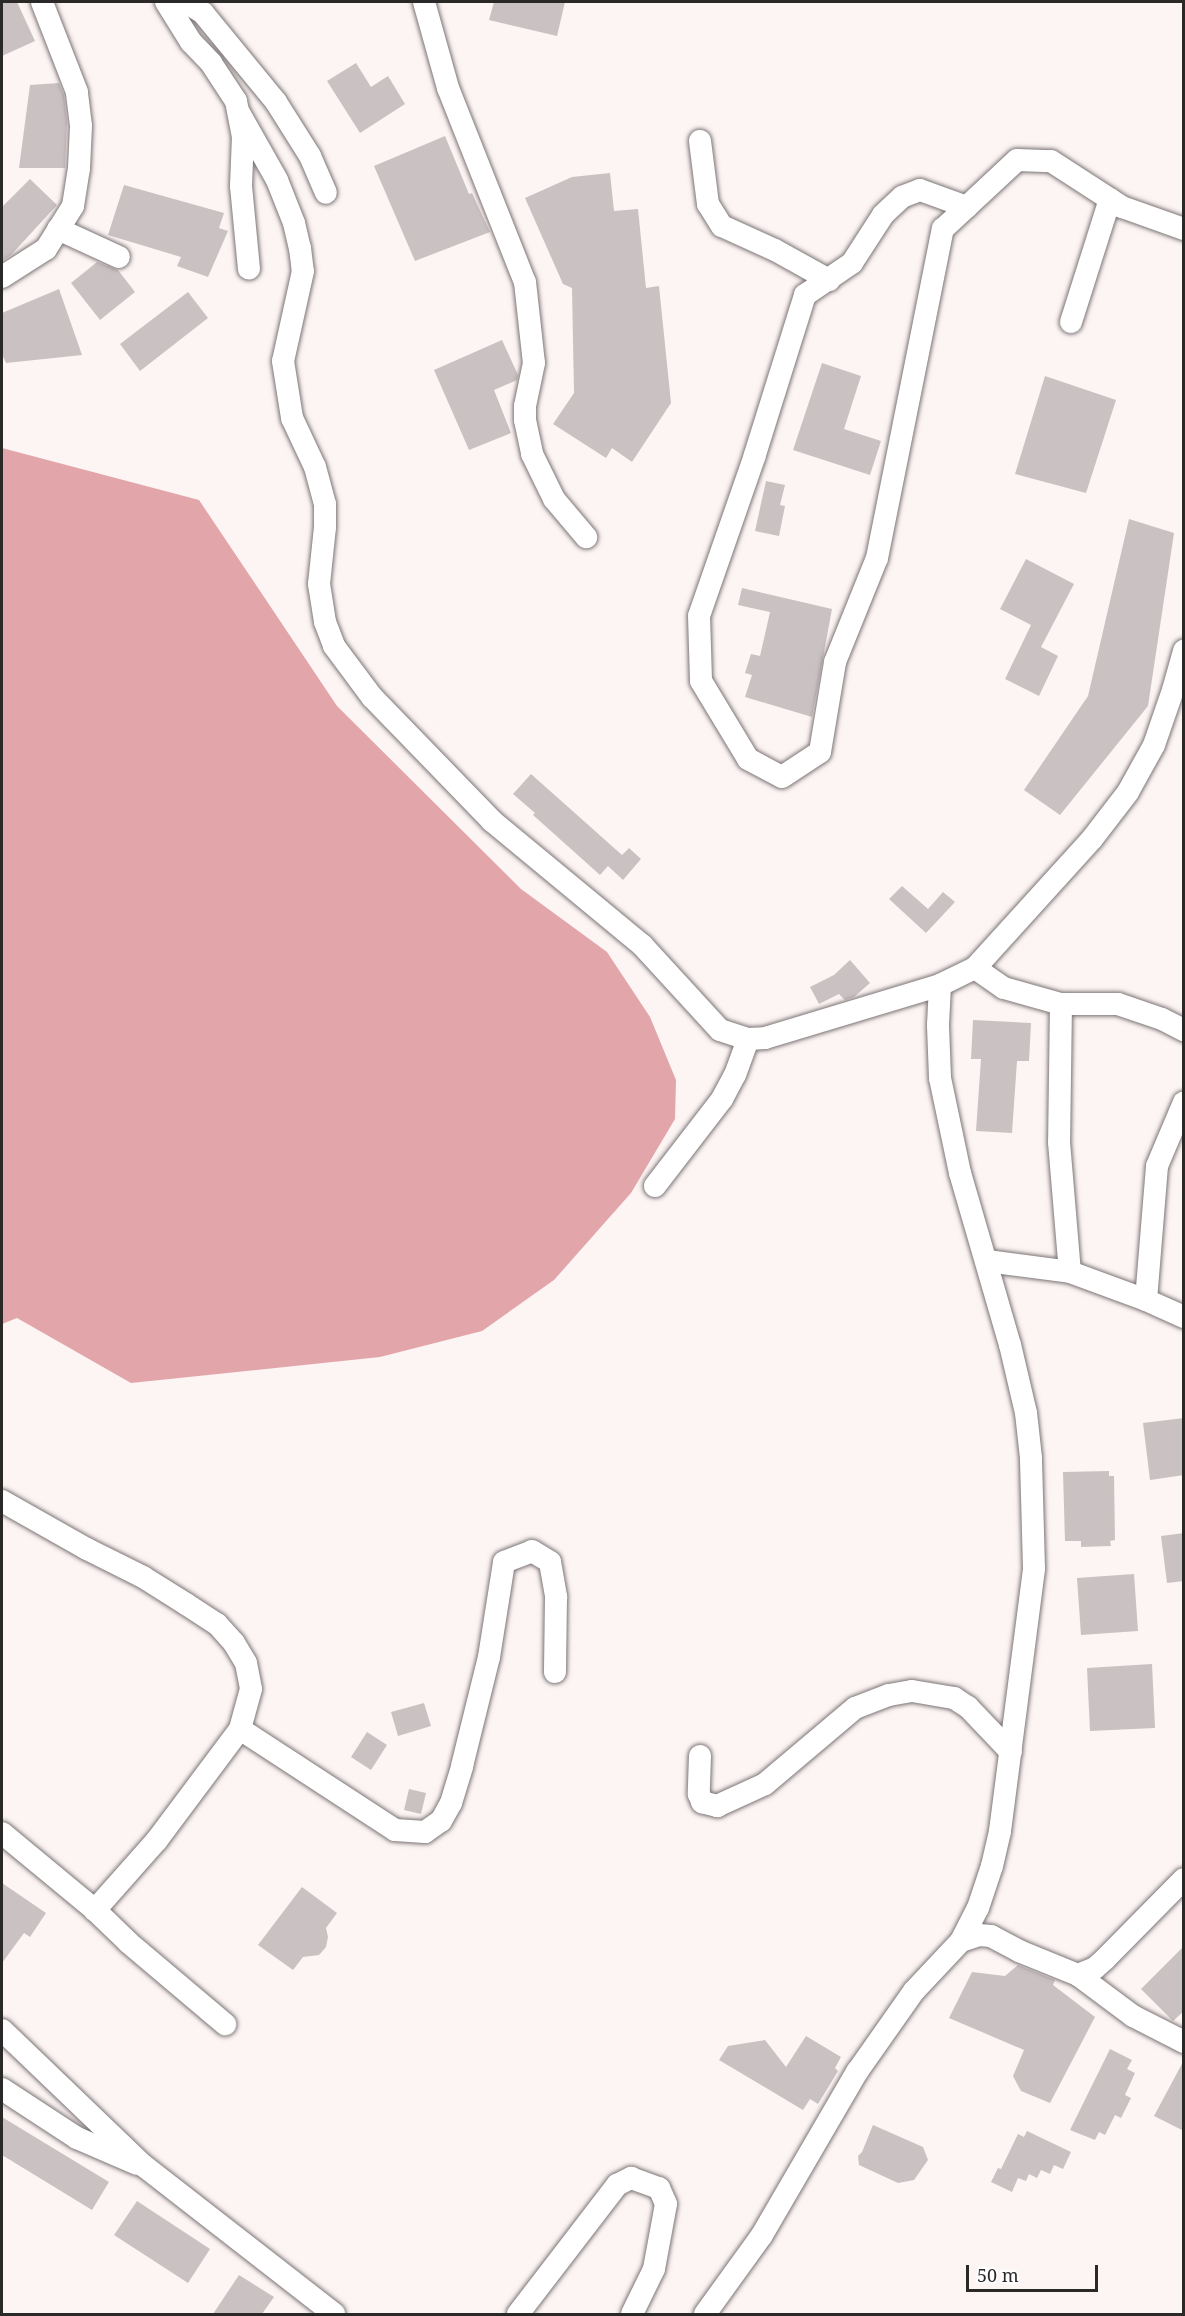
<!DOCTYPE html>
<html>
<head>
<meta charset="utf-8">
<style>
	body { margin:0 }
	#map { position:relative; width:1185px; height:2316px; overflow:hidden; background:#fdf4f4; font-family:"Noto Serif",serif }
	div>[style] { position:absolute }
	[style*='--x'] { left:calc(var(--x)*1px); top:calc(var(--y)*1px); width:calc(var(--w)*1px); rotate:calc(var(--a)*1deg) }
	.forest>* { inset:0; background:#e2a6aa }
	.building>* { inset:0; background:#cac1c2 }
	.roads { filter:drop-shadow(0 0 2px #7c7575) drop-shadow(0 0 2px #7c7575) }
	.minor>* { height:22px; margin:-11px; padding:0 11px; transform-origin:11px; border-radius:11px; background:#fff }
	span { translate:-50% -50%; white-space:nowrap; text-align:center; line-height:1.15; -webkit-text-stroke:6px #fff; paint-order:stroke }
	.frame { position:absolute; inset:0; border:3px solid #2b2828; pointer-events:none }
	.scale { position:absolute; left:966px; top:2265px; width:132px; height:27px; box-sizing:border-box; border:3px solid #2b2828; border-top:0; padding-left:8px; font-size:18px; line-height:21px; white-space:nowrap; color:#2b2828; -webkit-text-stroke:4px #fff; paint-order:stroke }
</style>
</head>
<body>
<div id="map">
	<div class="forest">
		<div style="clip-path:polygon(2px 448px,199px 500px,337px 706px,521px 889px,607px 952px,650px 1017px,676px 1080px,675px 1119px,631px 1193px,554px 1280px,482px 1331px,380px 1357px,131px 1383px,17px 1318px,2px 1324px)"></div>
	</div>
	<div class="building">
		<div style="clip-path:polygon(2px 2px,17px 2px,35px 41px,2px 56px)"></div>
		<div style="clip-path:polygon(494px 2px,565px 2px,557px 36px,489px 20px)"></div>
		<div style="clip-path:polygon(356px 63px,371px 87px,388px 76px,405px 104px,360px 133px,327px 81px)"></div>
		<div style="clip-path:polygon(59px 83px,64px 95px,67px 122px,65px 168px,19px 168px,30px 85px)"></div>
		<div style="clip-path:polygon(445px 136px,469px 194px,472px 193px,490px 232px,415px 261px,374px 166px)"></div>
		<div style="clip-path:polygon(610px 173px,614px 211px,638px 209px,646px 288px,659px 286px,671px 403px,632px 462px,612px 448px,606px 458px,553px 424px,574px 393px,572px 288px,563px 284px,525px 198px,572px 177px)"></div>
		<div style="clip-path:polygon(30px 179px,57px 205px,11px 255px,2px 261px,2px 207px)"></div>
		<div style="clip-path:polygon(124px 185px,224px 213px,219px 228px,228px 231px,208px 277px,177px 266px,181px 257px,108px 235px)"></div>
		<div style="clip-path:polygon(97px 262px,118px 270px,135px 292px,100px 320px,71px 283px)"></div>
		<div style="clip-path:polygon(59px 289px,82px 355px,6px 363px,2px 354px,2px 313px)"></div>
		<div style="clip-path:polygon(188px 292px,208px 318px,140px 371px,120px 344px)"></div>
		<div style="clip-path:polygon(502px 340px,518px 375px,517px 380px,494px 390px,511px 433px,469px 450px,434px 370px)"></div>
		<div style="clip-path:polygon(822px 363px,861px 376px,844px 429px,881px 441px,870px 475px,793px 450px)"></div>
		<div style="clip-path:polygon(1045px 376px,1116px 400px,1086px 493px,1015px 474px)"></div>
		<div style="clip-path:polygon(766px 481px,785px 485px,780px 505px,785px 506px,779px 536px,755px 531px)"></div>
		<div style="clip-path:polygon(1129px 519px,1174px 533px,1148px 706px,1060px 815px,1024px 790px,1088px 696px)"></div>
		<div style="clip-path:polygon(1026px 559px,1074px 584px,1041px 647px,1058px 656px,1039px 696px,1005px 679px,1031px 625px,1000px 609px)"></div>
		<div style="clip-path:polygon(742px 588px,832px 609px,812px 717px,745px 697px,752px 675px,745px 673px,751px 654px,760px 656px,770px 612px,738px 605px)"></div>
		<div style="clip-path:polygon(531px 774px,622px 855px,629px 848px,641px 859px,623px 880px,608px 866px,600px 875px,533px 815px,535px 813px,513px 794px)"></div>
		<div style="clip-path:polygon(902px 886px,928px 909px,943px 892px,955px 902px,926px 933px,889px 899px)"></div>
		<div style="clip-path:polygon(850px 960px,870px 983px,854px 997px,845px 1000px,839px 994px,819px 1004px,810px 987px,834px 975px)"></div>
		<div style="clip-path:polygon(973px 1020px,1031px 1023px,1029px 1061px,1017px 1061px,1012px 1133px,976px 1131px,981px 1059px,971px 1059px)"></div>
		<div style="clip-path:polygon(1184px 1418px,1184px 1475px,1150px 1480px,1143px 1423px)"></div>
		<div style="clip-path:polygon(1109px 1471px,1109px 1476px,1114px 1476px,1115px 1540px,1110px 1541px,1111px 1546px,1081px 1547px,1081px 1541px,1065px 1541px,1063px 1472px)"></div>
		<div style="clip-path:polygon(1184px 1533px,1184px 1581px,1167px 1583px,1161px 1536px)"></div>
		<div style="clip-path:polygon(1134px 1574px,1138px 1631px,1081px 1635px,1077px 1578px)"></div>
		<div style="clip-path:polygon(1152px 1664px,1155px 1728px,1090px 1731px,1087px 1668px)"></div>
		<div style="clip-path:polygon(424px 1703px,431px 1726px,398px 1736px,391px 1712px)"></div>
		<div style="clip-path:polygon(367px 1732px,387px 1745px,371px 1770px,351px 1757px)"></div>
		<div style="clip-path:polygon(409px 1789px,426px 1793px,421px 1814px,404px 1810px)"></div>
		<div style="clip-path:polygon(2px 1883px,46px 1913px,30px 1937px,24px 1933px,2px 1963px)"></div>
		<div style="clip-path:polygon(302px 1887px,337px 1913px,326px 1928px,328px 1937px,326px 1947px,319px 1955px,303px 1957px,293px 1970px,258px 1945px)"></div>
		<div style="clip-path:polygon(1184px 1946px,1184px 2011px,1173px 2021px,1141px 1989px)"></div>
		<div style="clip-path:polygon(1018px 1965px,1055px 1980px,1053px 1985px,1095px 2017px,1050px 2103px,1021px 2091px,1013px 2076px,1024px 2050px,949px 2018px,972px 1972px,1005px 1976px)"></div>
		<div style="clip-path:polygon(806px 2036px,841px 2057px,835px 2068px,838px 2071px,818px 2104px,810px 2099px,803px 2110px,719px 2060px,728px 2046px,765px 2040px,786px 2067px)"></div>
		<div style="clip-path:polygon(1110px 2049px,1132px 2060px,1127px 2069px,1135px 2073px,1125px 2095px,1131px 2098px,1121px 2118px,1115px 2115px,1105px 2135px,1099px 2132px,1095px 2140px,1070px 2130px)"></div>
		<div style="clip-path:polygon(1184px 2060px,1184px 2131px,1154px 2116px)"></div>
		<div style="clip-path:polygon(2px 2117px,109px 2182px,92px 2210px,2px 2155px)"></div>
		<div style="clip-path:polygon(873px 2125px,923px 2147px,928px 2160px,914px 2180px,898px 2183px,859px 2165px,858px 2156px,862px 2152px)"></div>
		<div style="clip-path:polygon(1027px 2131px,1071px 2152px,1063px 2169px,1054px 2165px,1050px 2174px,1041px 2170px,1037px 2178px,1029px 2174px,1026px 2181px,1018px 2178px,1012px 2192px,991px 2182px,998px 2168px,1001px 2169px,1018px 2134px,1024px 2137px)"></div>
		<div style="clip-path:polygon(137px 2201px,210px 2249px,188px 2283px,114px 2235px)"></div>
		<div style="clip-path:polygon(239px 2275px,274px 2297px,262px 2314px,213px 2314px)"></div>
	</div>
	<div class="roads">
		<div class="minor">
			<div style="--x:166;--y:2;--w:47;--a:58"></div>
			<div style="--x:191;--y:42;--w:29;--a:46"></div>
			<div style="--x:211;--y:63;--w:45;--a:56.7"></div>
			<div style="--x:236;--y:101;--w:36;--a:79"></div>
			<div style="--x:243;--y:136;--w:50;--a:92.3"></div>
			<div style="--x:241;--y:186;--w:83;--a:84.5"></div>
			<div style="--x:185;--y:2;--w:21;--a:31"></div>
			<div style="--x:203;--y:13;--w:115;--a:50.6"></div>
			<div style="--x:276;--y:102;--w:64;--a:57.8"></div>
			<div style="--x:310;--y:156;--w:40;--a:66.6"></div>
			<div style="--x:424;--y:2;--w:89;--a:74.4"></div>
			<div style="--x:448;--y:88;--w:209;--a:68.4"></div>
			<div style="--x:525;--y:282;--w:81;--a:83.7"></div>
			<div style="--x:534;--y:363;--w:44;--a:101.8"></div>
			<div style="--x:525;--y:406;--w:14;--a:90"></div>
			<div style="--x:525;--y:420;--w:35;--a:78"></div>
			<div style="--x:532;--y:454;--w:50;--a:63.9"></div>
			<div style="--x:554;--y:499;--w:50;--a:49.9"></div>
			<div style="--x:238;--y:111;--w:79;--a:60.5"></div>
			<div style="--x:277;--y:180;--w:46;--a:68.4"></div>
			<div style="--x:294;--y:223;--w:26;--a:77"></div>
			<div style="--x:300;--y:248;--w:23;--a:83"></div>
			<div style="--x:303;--y:271;--w:92;--a:102.5"></div>
			<div style="--x:283;--y:361;--w:58;--a:81"></div>
			<div style="--x:292;--y:418;--w:54;--a:64.9"></div>
			<div style="--x:315;--y:467;--w:38;--a:75"></div>
			<div style="--x:325;--y:504;--w:23;--a:90"></div>
			<div style="--x:325;--y:527;--w:57;--a:96"></div>
			<div style="--x:319;--y:584;--w:38;--a:81"></div>
			<div style="--x:325;--y:622;--w:26;--a:69"></div>
			<div style="--x:334;--y:646;--w:64;--a:53.3"></div>
			<div style="--x:372;--y:697;--w:173;--a:45.9"></div>
			<div style="--x:492;--y:821;--w:195;--a:39.6"></div>
			<div style="--x:642;--y:945;--w:115;--a:47.5"></div>
			<div style="--x:720;--y:1030;--w:29;--a:18"></div>
			<div style="--x:748;--y:1039;--w:17;--a:-3"></div>
			<div style="--x:765;--y:1038;--w:183;--a:-16.8"></div>
			<div style="--x:940;--y:985;--w:39;--a:-26"></div>
			<div style="--x:975;--y:968;--w:174;--a:-47.8"></div>
			<div style="--x:1092;--y:839;--w:59;--a:-52.5"></div>
			<div style="--x:1128;--y:792;--w:54;--a:-61"></div>
			<div style="--x:1154;--y:745;--w:58;--a:-70.9"></div>
			<div style="--x:1173;--y:690;--w:41;--a:-74.2"></div>
			<div style="--x:700;--y:141;--w:64;--a:82.8"></div>
			<div style="--x:708;--y:204;--w:26;--a:58"></div>
			<div style="--x:722;--y:226;--w:58;--a:24.4"></div>
			<div style="--x:775;--y:250;--w:62;--a:29.1"></div>
			<div style="--x:967;--y:207;--w:50;--a:-160.1"></div>
			<div style="--x:920;--y:190;--w:19;--a:159"></div>
			<div style="--x:902;--y:197;--w:26;--a:137"></div>
			<div style="--x:883;--y:215;--w:57;--a:122.9"></div>
			<div style="--x:852;--y:263;--w:57;--a:145.8"></div>
			<div style="--x:805;--y:295;--w:168;--a:107.4"></div>
			<div style="--x:755;--y:455;--w:170;--a:109.2"></div>
			<div style="--x:699;--y:616;--w:65;--a:88.2"></div>
			<div style="--x:701;--y:681;--w:91;--a:58.9"></div>
			<div style="--x:748;--y:759;--w:38;--a:28"></div>
			<div style="--x:782;--y:777;--w:45;--a:-33.3"></div>
			<div style="--x:820;--y:752;--w:91;--a:-80.5"></div>
			<div style="--x:835;--y:662;--w:112;--a:-68"></div>
			<div style="--x:877;--y:558;--w:336;--a:-78.7"></div>
			<div style="--x:943;--y:229;--w:101;--a:-43"></div>
			<div style="--x:1017;--y:160;--w:34;--a:2"></div>
			<div style="--x:1051;--y:161;--w:85;--a:32.9"></div>
			<div style="--x:1122;--y:207;--w:66;--a:19.5"></div>
			<div style="--x:58;--y:229;--w:67;--a:24.7"></div>
			<div style="--x:2;--y:277;--w:52;--a:-32.5"></div>
			<div style="--x:46;--y:249;--w:51;--a:-57.9"></div>
			<div style="--x:73;--y:206;--w:38;--a:-81"></div>
			<div style="--x:79;--y:168;--w:42;--a:-87.3"></div>
			<div style="--x:81;--y:126;--w:34;--a:-97"></div>
			<div style="--x:77;--y:92;--w:97;--a:-111.3"></div>
			<div style="--x:1071;--y:322;--w:129;--a:-72.4"></div>
			<div style="--x:975;--y:968;--w:35;--a:35"></div>
			<div style="--x:1004;--y:988;--w:59;--a:15.7"></div>
			<div style="--x:1061;--y:1004;--w:57;--a:0"></div>
			<div style="--x:1118;--y:1004;--w:46;--a:18.8"></div>
			<div style="--x:1162;--y:1019;--w:25;--a:27"></div>
			<div style="--x:1061;--y:1004;--w:138;--a:90.8"></div>
			<div style="--x:1059;--y:1142;--w:130;--a:85.2"></div>
			<div style="--x:1070;--y:1272;--w:81;--a:20.2"></div>
			<div style="--x:1146;--y:1300;--w:42;--a:24.1"></div>
			<div style="--x:655;--y:1186;--w:110;--a:-52.4"></div>
			<div style="--x:722;--y:1099;--w:27;--a:-62"></div>
			<div style="--x:735;--y:1075;--w:38;--a:-70"></div>
			<div style="--x:987;--y:1261;--w:84;--a:7.5"></div>
			<div style="--x:1146;--y:1300;--w:134;--a:-85.3"></div>
			<div style="--x:1157;--y:1166;--w:69;--a:-67.1"></div>
			<div style="--x:2;--y:1501;--w:98;--a:29.5"></div>
			<div style="--x:87;--y:1549;--w:63;--a:26.6"></div>
			<div style="--x:143;--y:1577;--w:51;--a:32.1"></div>
			<div style="--x:186;--y:1604;--w:37;--a:33"></div>
			<div style="--x:217;--y:1624;--w:25;--a:48"></div>
			<div style="--x:234;--y:1643;--w:23;--a:59"></div>
			<div style="--x:246;--y:1663;--w:26;--a:79"></div>
			<div style="--x:251;--y:1689;--w:41;--a:105.4"></div>
			<div style="--x:240;--y:1729;--w:139;--a:126.8"></div>
			<div style="--x:157;--y:1840;--w:94;--a:131.5"></div>
			<div style="--x:240;--y:1729;--w:185;--a:33.1"></div>
			<div style="--x:395;--y:1830;--w:30;--a:4"></div>
			<div style="--x:425;--y:1832;--w:19;--a:-35"></div>
			<div style="--x:441;--y:1821;--w:21;--a:-61"></div>
			<div style="--x:451;--y:1803;--w:39;--a:-73"></div>
			<div style="--x:462;--y:1766;--w:112;--a:-76.1"></div>
			<div style="--x:489;--y:1657;--w:96;--a:-81"></div>
			<div style="--x:504;--y:1562;--w:30;--a:-21"></div>
			<div style="--x:532;--y:1551;--w:21;--a:31"></div>
			<div style="--x:550;--y:1562;--w:36;--a:80"></div>
			<div style="--x:556;--y:1597;--w:75;--a:90.8"></div>
			<div style="--x:700;--y:1756;--w:38;--a:92"></div>
			<div style="--x:699;--y:1794;--w:9;--a:69"></div>
			<div style="--x:702;--y:1802;--w:16;--a:15"></div>
			<div style="--x:717;--y:1806;--w:53;--a:-24.6"></div>
			<div style="--x:765;--y:1784;--w:118;--a:-40.2"></div>
			<div style="--x:855;--y:1708;--w:36;--a:-21"></div>
			<div style="--x:889;--y:1695;--w:23;--a:-10"></div>
			<div style="--x:912;--y:1691;--w:43;--a:9.5"></div>
			<div style="--x:954;--y:1698;--w:17;--a:33"></div>
			<div style="--x:968;--y:1707;--w:62;--a:46.3"></div>
			<div style="--x:2;--y:1833;--w:121;--a:39.6"></div>
			<div style="--x:95;--y:1910;--w:47;--a:44.1"></div>
			<div style="--x:129;--y:1943;--w:126;--a:40.2"></div>
			<div style="--x:961;--y:1941;--w:19;--a:-18"></div>
			<div style="--x:979;--y:1935;--w:12;--a:5"></div>
			<div style="--x:991;--y:1936;--w:32;--a:28"></div>
			<div style="--x:1019;--y:1951;--w:64;--a:22.1"></div>
			<div style="--x:1078;--y:1975;--w:69;--a:36.7"></div>
			<div style="--x:1133;--y:2016;--w:57;--a:27"></div>
			<div style="--x:1078;--y:1975;--w:18;--a:-22"></div>
			<div style="--x:1095;--y:1968;--w:13;--a:-42"></div>
			<div style="--x:1105;--y:1959;--w:112;--a:-45.4"></div>
			<div style="--x:2;--y:2030;--w:197;--a:43.8"></div>
			<div style="--x:144;--y:2166;--w:241;--a:37.9"></div>
			<div style="--x:2;--y:2089;--w:90;--a:33.2"></div>
			<div style="--x:77;--y:2138;--w:65;--a:23.4"></div>
			<div style="--x:518;--y:2314;--w:163;--a:-52.5"></div>
			<div style="--x:617;--y:2185;--w:16;--a:-27"></div>
			<div style="--x:631;--y:2178;--w:30;--a:20"></div>
			<div style="--x:659;--y:2188;--w:17;--a:66"></div>
			<div style="--x:666;--y:2204;--w:66;--a:100.5"></div>
			<div style="--x:654;--y:2269;--w:50;--a:116.1"></div>
			<div style="--x:705;--y:2314;--w:97;--a:-54.2"></div>
			<div style="--x:762;--y:2235;--w:189;--a:-59.8"></div>
			<div style="--x:857;--y:2072;--w:99;--a:-54.9"></div>
			<div style="--x:914;--y:1991;--w:69;--a:-46.8"></div>
			<div style="--x:961;--y:1941;--w:37;--a:-63"></div>
			<div style="--x:978;--y:1908;--w:44;--a:-71.6"></div>
			<div style="--x:992;--y:1866;--w:36;--a:-77"></div>
			<div style="--x:1000;--y:1831;--w:265;--a:-82.6"></div>
			<div style="--x:1034;--y:1568;--w:110;--a:-91.6"></div>
			<div style="--x:1031;--y:1458;--w:45;--a:-96.3"></div>
			<div style="--x:1026;--y:1413;--w:70;--a:-103.2"></div>
			<div style="--x:1010;--y:1345;--w:179;--a:-106.2"></div>
			<div style="--x:960;--y:1173;--w:97;--a:-101.9"></div>
			<div style="--x:940;--y:1078;--w:53;--a:-92.2"></div>
			<div style="--x:938;--y:1025;--w:40;--a:-87.1"></div>
		</div>
	</div>
	<div class="frame"></div>
	<div class="scale">50 m</div>
</div>
</body>
</html>
